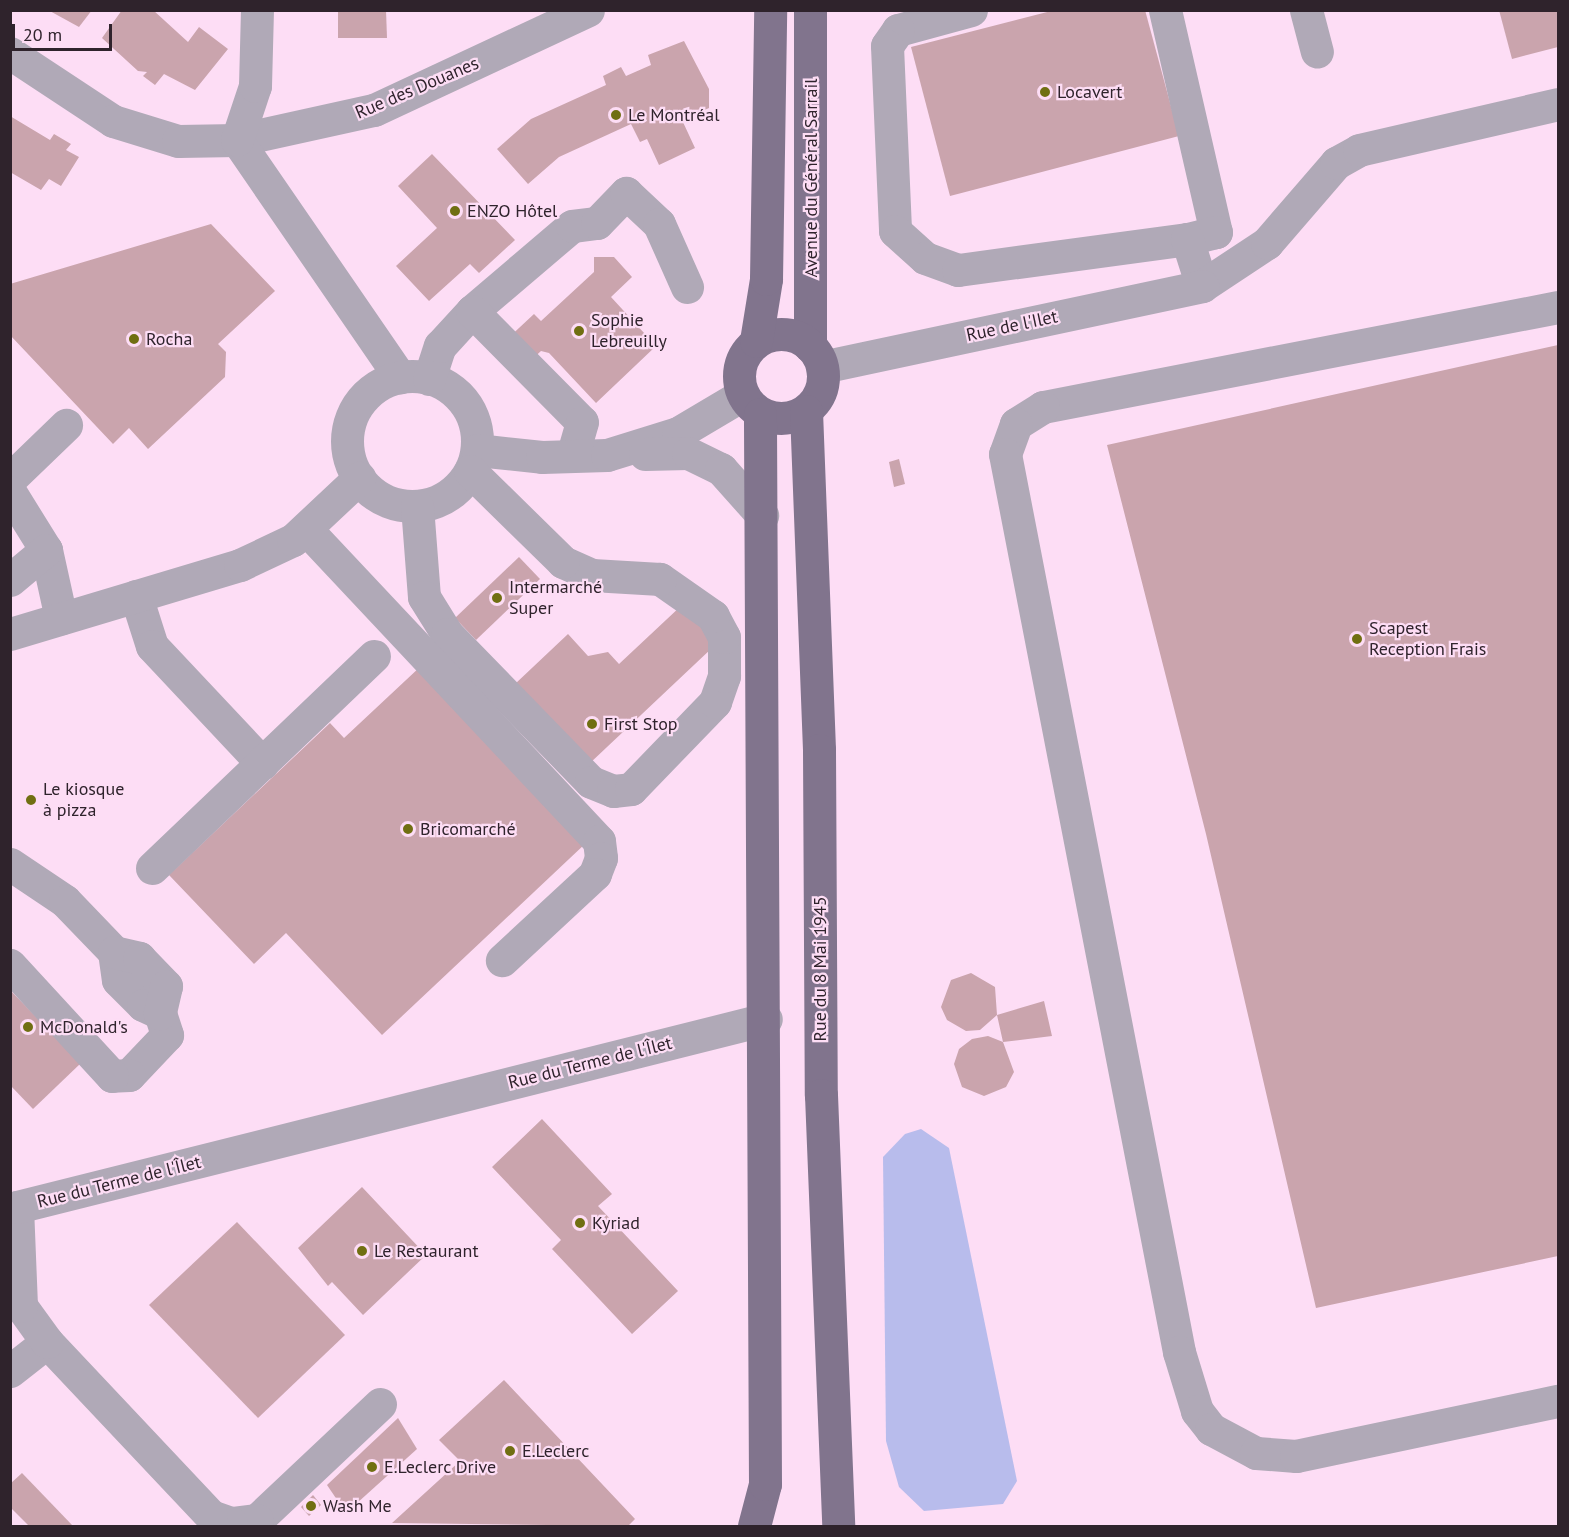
<!DOCTYPE html>
<html>
<head>
<meta charset="utf-8">
<style>
	body { margin:0 }
	#map { position:relative; width:1569px; height:1537px; overflow:hidden; background:#fdddf5; font-family:"PT Sans",sans-serif }
	div>[style] { position:absolute }
	[style*='--x'] { left:calc(var(--x)*1px); top:calc(var(--y)*1px); width:calc(var(--w)*1px); rotate:calc(var(--a)*1deg) }
	.water>* { inset:0; background:#b8bcec }
	.building>* { inset:0; background:#caa4ad }
	.minor>* { height:33px; margin:-16.5px; padding:0 16.5px; transform-origin:16.5px; border-radius:16.5px; background:#b0a9b7 }
	.minor>.ring { margin:-16.5px; padding:0; box-sizing:content-box; background:none; border:33px solid #b0a9b7; border-radius:50% }
	.major>* { height:33px; margin:-16.5px; padding:0 16.5px; transform-origin:16.5px; border-radius:16.5px; background:#81748d }
	.major>.ring { margin:-16.5px; padding:0; box-sizing:content-box; background:none; border:33px solid #81748d; border-radius:50% }
	.dots>* { width:16px; height:16px; translate:-50% -50%; box-sizing:border-box; border:3px solid #fdddf5; border-radius:50% }
	span { translate:-50% -50%; white-space:nowrap; text-align:center; line-height:1.15; -webkit-text-stroke:4.5px #fdddf5; paint-order:stroke }
	.street-label { font-size:18px; color:#2f232c }
	.poi-label { font-size:18px; color:#2f232c }
	.left { translate:0 -50%; text-align:left }
	.frame { position:absolute; inset:0; border:12px solid #2f232c; pointer-events:none }
	.scale { position:absolute; left:12px; top:24px; width:100px; height:27px; box-sizing:border-box; border:3px solid #2f232c; border-top:0; padding-left:8px; font-size:18px; line-height:21px; white-space:nowrap; color:#2f232c; -webkit-text-stroke:4px #fdddf5; paint-order:stroke }
</style>
</head>
<body>
<div id="map">
	<div class="water">
		<div style="clip-path:polygon(921px 1129px,949px 1148px,1017px 1481px,1003px 1504px,924px 1511px,899px 1487px,886px 1441px,883px 1157px,905px 1134px)"></div>
	</div>
	<div class="building">
		<div style="clip-path:polygon(48px 10px,92px 10px,79px 27px)"></div>
		<div style="clip-path:polygon(122px 10px,153px 10px,188px 42px,199px 27px,228px 49px,195px 90px,164px 74px,155px 85px,143px 76px,147px 72px,138px 71px,102px 38px)"></div>
		<div style="clip-path:polygon(338px 10px,386px 10px,387px 38px,338px 38px)"></div>
		<div style="clip-path:polygon(1055px 10px,1145px 10px,1179px 136px,950px 196px,911px 47px)"></div>
		<div style="clip-path:polygon(1499px 10px,1558px 10px,1558px 47px,1512px 59px)"></div>
		<div style="clip-path:polygon(684px 41px,709px 89px,709px 108px,682px 120px,695px 148px,659px 165px,647px 139px,640px 142px,631px 124px,559px 157px,528px 184px,497px 149px,531px 119px,606px 85px,603px 76px,621px 67px,626px 76px,651px 65px,648px 55px)"></div>
		<div style="clip-path:polygon(10px 116px,50px 140px,54px 134px,71px 144px,66px 150px,79px 157px,61px 186px,49px 179px,41px 190px,10px 172px)"></div>
		<div style="clip-path:polygon(432px 154px,515px 240px,479px 273px,470px 264px,429px 301px,396px 266px,437px 228px,398px 186px)"></div>
		<div style="clip-path:polygon(211px 224px,275px 291px,218px 344px,226px 352px,225px 377px,148px 449px,129px 428px,113px 444px,10px 335px,10px 284px)"></div>
		<div style="clip-path:polygon(594px 257px,614px 257px,632px 277px,611px 297px,656px 346px,596px 403px,549px 353px,541px 351px,527px 364px,506px 340px,534px 314px,541px 321px,594px 272px)"></div>
		<div style="clip-path:polygon(1558px 345px,1558px 1256px,1316px 1308px,1206px 834px,1107px 445px)"></div>
		<div style="clip-path:polygon(899px 459px,905px 484px,894px 487px,889px 462px)"></div>
		<div style="clip-path:polygon(519px 557px,540px 579px,476px 640px,455px 618px)"></div>
		<div style="clip-path:polygon(682px 605px,710px 634px,712px 648px,589px 764px,515px 684px,568px 634px,588px 656px,608px 652px,619px 664px)"></div>
		<div style="clip-path:polygon(421px 666px,586px 843px,382px 1035px,286px 933px,254px 964px,169px 875px,330px 723px,344px 738px)"></div>
		<div style="clip-path:polygon(971px 973px,995px 987px,997px 1015px,1044px 1001px,1052px 1036px,1003px 1042px,1014px 1072px,1006px 1087px,984px 1096px,962px 1087px,954px 1064px,959px 1049px,972px 1039px,988px 1036px,1003px 1042px,997px 1015px,980px 1030px,966px 1031px,947px 1020px,941px 1007px,951px 980px)"></div>
		<div style="clip-path:polygon(10px 990px,81px 1063px,33px 1109px,10px 1085px)"></div>
		<div style="clip-path:polygon(542px 1119px,612px 1194px,598px 1206px,678px 1291px,632px 1334px,552px 1249px,561px 1240px,492px 1167px)"></div>
		<div style="clip-path:polygon(362px 1187px,426px 1255px,363px 1315px,332px 1282px,328px 1286px,298px 1248px)"></div>
		<div style="clip-path:polygon(237px 1222px,345px 1335px,258px 1418px,149px 1305px)"></div>
		<div style="clip-path:polygon(504px 1380px,635px 1519px,628px 1526px,392px 1523px,460px 1461px,439px 1440px)"></div>
		<div style="clip-path:polygon(398px 1418px,417px 1449px,346px 1513px,327px 1485px)"></div>
		<div style="clip-path:polygon(22px 1473px,73px 1526px,29px 1526px,10px 1507px,10px 1484px)"></div>
		<div style="clip-path:polygon(313px 1495px,321px 1505px,309px 1516px,301px 1507px)"></div>
	</div>
	<div class="minor">
		<div style="--x:971;--y:10;--w:76;--a:164.7"></div>
		<div style="--x:898;--y:30;--w:19;--a:125"></div>
		<div style="--x:887;--y:46;--w:185;--a:87.5"></div>
		<div style="--x:895;--y:231;--w:40;--a:42"></div>
		<div style="--x:925;--y:258;--w:35;--a:20"></div>
		<div style="--x:958;--y:270;--w:231;--a:-7.7"></div>
		<div style="--x:1165;--y:10;--w:228;--a:77.1"></div>
		<div style="--x:1216;--y:232;--w:30;--a:166"></div>
		<div style="--x:1187;--y:239;--w:49;--a:72.3"></div>
		<div style="--x:1202;--y:286;--w:78;--a:-33.5"></div>
		<div style="--x:1267;--y:243;--w:106;--a:-49.2"></div>
		<div style="--x:1336;--y:163;--w:26;--a:-29"></div>
		<div style="--x:1359;--y:150;--w:204;--a:-13"></div>
		<div style="--x:1306;--y:10;--w:43;--a:75.3"></div>
		<div style="--x:10;--y:53;--w:123;--a:33.4"></div>
		<div style="--x:113;--y:121;--w:68;--a:17.1"></div>
		<div style="--x:178;--y:141;--w:59;--a:-1"></div>
		<div style="--x:237;--y:140;--w:140;--a:-12.4"></div>
		<div style="--x:374;--y:110;--w:236;--a:-25"></div>
		<div style="--x:237;--y:140;--w:288;--a:55.5"></div>
		<div style="--x:237;--y:140;--w:57;--a:-71.6"></div>
		<div style="--x:255;--y:86;--w:76;--a:-88.5"></div>
		<div style="--x:1558;--y:307;--w:525;--a:169.01"></div>
		<div style="--x:1043;--y:407;--w:32;--a:148"></div>
		<div style="--x:1016;--y:424;--w:32;--a:110"></div>
		<div style="--x:1005;--y:454;--w:915;--a:79.03"></div>
		<div style="--x:1179;--y:1352;--w:62;--a:73"></div>
		<div style="--x:1197;--y:1411;--w:23;--a:52"></div>
		<div style="--x:1211;--y:1429;--w:51;--a:28.1"></div>
		<div style="--x:1256;--y:1453;--w:40;--a:4.3"></div>
		<div style="--x:1296;--y:1456;--w:268;--a:-11.9"></div>
		<div style="--x:472;--y:311;--w:131;--a:-40.4"></div>
		<div style="--x:572;--y:226;--w:25;--a:-7"></div>
		<div style="--x:597;--y:223;--w:42;--a:-46"></div>
		<div style="--x:626;--y:193;--w:45;--a:43.2"></div>
		<div style="--x:659;--y:224;--w:69;--a:66"></div>
		<div style="--x:822;--y:367;--w:389;--a:-12"></div>
		<div class="ring" style="left:347px;top:376px;width:97px;height:97px"></div>
		<div style="--x:429;--y:379;--w:35;--a:-72"></div>
		<div style="--x:440;--y:346;--w:47;--a:-47.6"></div>
		<div style="--x:472;--y:311;--w:156;--a:45.3"></div>
		<div style="--x:582;--y:422;--w:35;--a:106"></div>
		<div style="--x:477;--y:450;--w:65;--a:6.1"></div>
		<div style="--x:542;--y:457;--w:65;--a:-1.8"></div>
		<div style="--x:607;--y:455;--w:74;--a:-17.2"></div>
		<div style="--x:678;--y:433;--w:74;--a:-30.7"></div>
		<div style="--x:645;--y:454;--w:43;--a:-1.3"></div>
		<div style="--x:688;--y:453;--w:37;--a:26"></div>
		<div style="--x:721;--y:469;--w:62;--a:48.3"></div>
		<div style="--x:10;--y:479;--w:78;--a:-44"></div>
		<div style="--x:10;--y:492;--w:68;--a:58.2"></div>
		<div style="--x:46;--y:550;--w:70;--a:77.6"></div>
		<div style="--x:417;--y:506;--w:91;--a:85.6"></div>
		<div style="--x:424;--y:597;--w:44;--a:58.1"></div>
		<div style="--x:447;--y:634;--w:206;--a:45.8"></div>
		<div style="--x:591;--y:782;--w:24;--a:22"></div>
		<div style="--x:613;--y:791;--w:18;--a:-6"></div>
		<div style="--x:631;--y:789;--w:121;--a:-46"></div>
		<div style="--x:715;--y:702;--w:28;--a:-71"></div>
		<div style="--x:724;--y:676;--w:39;--a:-90"></div>
		<div style="--x:724;--y:637;--w:24;--a:-118"></div>
		<div style="--x:713;--y:616;--w:65;--a:-145.1"></div>
		<div style="--x:660;--y:579;--w:68;--a:-176.6"></div>
		<div style="--x:592;--y:575;--w:32;--a:-156"></div>
		<div style="--x:563;--y:562;--w:130;--a:-135.6"></div>
		<div style="--x:306;--y:529;--w:428;--a:46.8"></div>
		<div style="--x:599;--y:841;--w:17;--a:83"></div>
		<div style="--x:601;--y:858;--w:17;--a:111"></div>
		<div style="--x:595;--y:874;--w:127;--a:137.2"></div>
		<div style="--x:10;--y:580;--w:47;--a:-39.8"></div>
		<div style="--x:136;--y:596;--w:52;--a:72.3"></div>
		<div style="--x:152;--y:646;--w:161;--a:46.8"></div>
		<div style="--x:10;--y:634;--w:240;--a:-16.7"></div>
		<div style="--x:240;--y:565;--w:59;--a:-25.3"></div>
		<div style="--x:293;--y:540;--w:91;--a:-43.2"></div>
		<div style="--x:10;--y:864;--w:66;--a:33.9"></div>
		<div style="--x:65;--y:901;--w:71;--a:46.1"></div>
		<div style="--x:114;--y:952;--w:28;--a:82"></div>
		<div style="--x:118;--y:980;--w:35;--a:45"></div>
		<div style="--x:143;--y:1005;--w:19;--a:25"></div>
		<div style="--x:160;--y:1013;--w:23;--a:72"></div>
		<div style="--x:167;--y:1035;--w:55;--a:133.5"></div>
		<div style="--x:129;--y:1075;--w:17;--a:177"></div>
		<div style="--x:112;--y:1076;--w:151;--a:-132.6"></div>
		<div style="--x:152;--y:868;--w:307;--a:-43.7"></div>
		<div style="--x:114;--y:952;--w:26;--a:13"></div>
		<div style="--x:139;--y:958;--w:39;--a:46"></div>
		<div style="--x:166;--y:986;--w:28;--a:103"></div>
		<div style="--x:10;--y:1371;--w:47;--a:-38.1"></div>
		<div style="--x:380;--y:1404;--w:169;--a:136.7"></div>
		<div style="--x:257;--y:1520;--w:26;--a:173"></div>
		<div style="--x:231;--y:1523;--w:21;--a:-161"></div>
		<div style="--x:211;--y:1516;--w:239;--a:-133.3"></div>
		<div style="--x:47;--y:1342;--w:44;--a:-125.8"></div>
		<div style="--x:21;--y:1306;--w:99;--a:-92.3"></div>
		<div style="--x:17;--y:1207;--w:772;--a:-14.09"></div>
	</div>
	<div class="major">
		<div style="--x:810;--y:10;--w:336;--a:90"></div>
		<div class="ring" style="left:739px;top:334px;width:51px;height:51px"></div>
		<div style="--x:756;--y:341;--w:63;--a:-80.8"></div>
		<div style="--x:766;--y:279;--w:269;--a:-89.1"></div>
		<div style="--x:806;--y:411;--w:339;--a:87.8"></div>
		<div style="--x:819;--y:750;--w:345;--a:89.7"></div>
		<div style="--x:821;--y:1095;--w:431;--a:87.7"></div>
		<div style="--x:754;--y:1526;--w:43;--a:-75.3"></div>
		<div style="--x:765;--y:1484;--w:1070;--a:-90.27"></div>
	</div>
	<div class="dots">
		<div style="left:1045px;top:92px;background:#706f12"></div>
		<div style="left:616px;top:115px;background:#706f12"></div>
		<div style="left:455px;top:211px;background:#706f12"></div>
		<div style="left:579px;top:331px;background:#706f12"></div>
		<div style="left:134px;top:339px;background:#706f12"></div>
		<div style="left:497px;top:598px;background:#706f12"></div>
		<div style="left:1357px;top:639px;background:#706f12"></div>
		<div style="left:592px;top:724px;background:#706f12"></div>
		<div style="left:31px;top:800px;background:#706f12"></div>
		<div style="left:408px;top:829px;background:#706f12"></div>
		<div style="left:28px;top:1027px;background:#706f12"></div>
		<div style="left:580px;top:1223px;background:#706f12"></div>
		<div style="left:362px;top:1251px;background:#706f12"></div>
		<div style="left:510px;top:1451px;background:#706f12"></div>
		<div style="left:372px;top:1467px;background:#706f12"></div>
		<div style="left:311px;top:1506px;background:#706f12"></div>
	</div>
	<div class="street-label">
		<span style="left:417px;top:88px;rotate:-23deg">Rue des Douanes</span>
		<span style="left:811px;top:178px;rotate:-90deg">Avenue du Général Sarrail</span>
		<span style="left:1012px;top:326px;rotate:-12deg">Rue de l'Ilet</span>
		<span style="left:820px;top:969px;rotate:-90deg">Rue du 8 Mai 1945</span>
		<span style="left:590px;top:1063px;rotate:-14deg">Rue du Terme de l'Îlet</span>
		<span style="left:119px;top:1182px;rotate:-14deg">Rue du Terme de l'Îlet</span>
	</div>
	<div class="poi-label">
		<span class="left" style="left:1057px;top:92px">Locavert</span>
		<span class="left" style="left:628px;top:115px">Le Montréal</span>
		<span class="left" style="left:467px;top:211px">ENZO Hôtel</span>
		<span class="left" style="left:591px;top:331px">Sophie<br>Lebreuilly</span>
		<span class="left" style="left:146px;top:339px">Rocha</span>
		<span class="left" style="left:509px;top:598px">Intermarché<br>Super</span>
		<span class="left" style="left:1369px;top:639px">Scapest<br>Reception Frais</span>
		<span class="left" style="left:604px;top:724px">First Stop</span>
		<span class="left" style="left:43px;top:800px">Le kiosque<br>à pizza</span>
		<span class="left" style="left:420px;top:829px">Bricomarché</span>
		<span class="left" style="left:40px;top:1027px">McDonald's</span>
		<span class="left" style="left:592px;top:1223px">Kyriad</span>
		<span class="left" style="left:374px;top:1251px">Le Restaurant</span>
		<span class="left" style="left:522px;top:1451px">E.Leclerc</span>
		<span class="left" style="left:384px;top:1467px">E.Leclerc Drive</span>
		<span class="left" style="left:323px;top:1506px">Wash Me</span>
	</div>
	<div class="frame"></div>
	<div class="scale">20 m</div>
</div>
</body>
</html>
